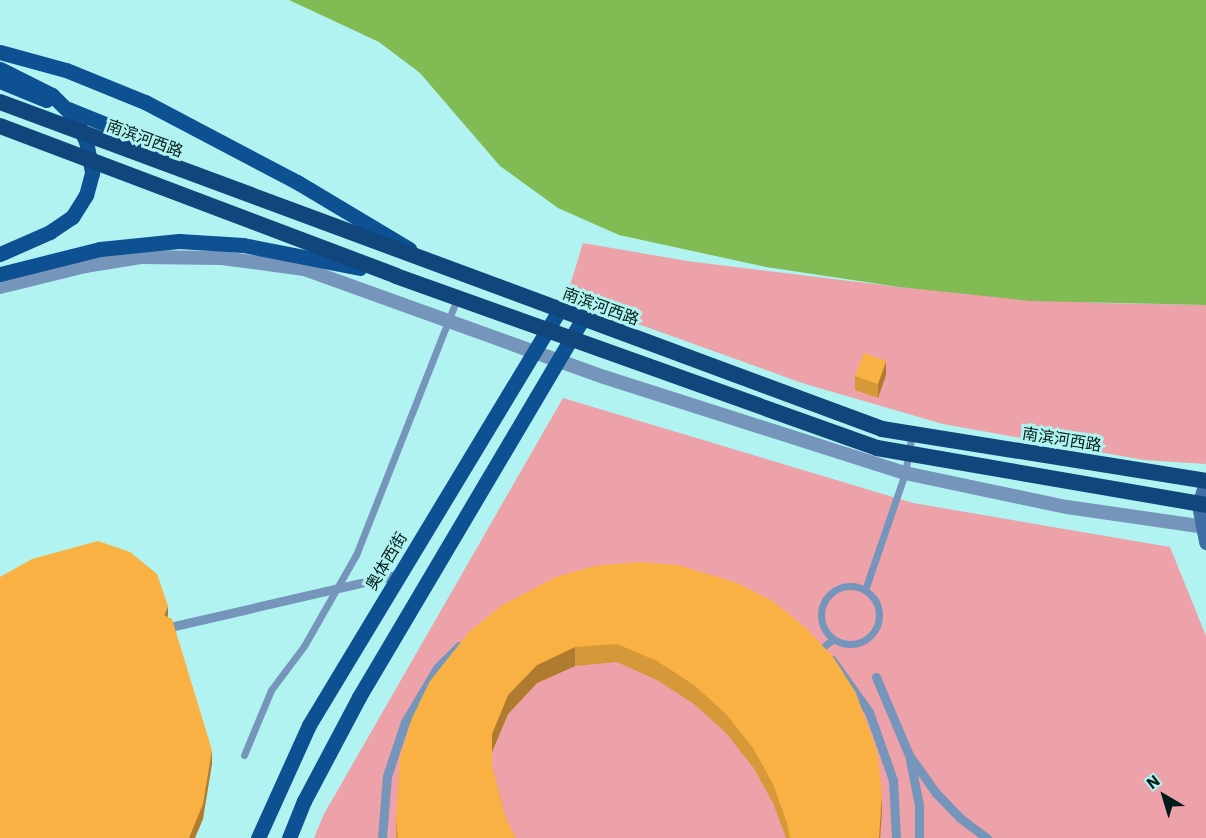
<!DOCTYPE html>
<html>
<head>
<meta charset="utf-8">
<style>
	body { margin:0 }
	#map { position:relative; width:1206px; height:838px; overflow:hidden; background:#b0f3f0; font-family:"IBM Plex Sans","Noto Sans SC",sans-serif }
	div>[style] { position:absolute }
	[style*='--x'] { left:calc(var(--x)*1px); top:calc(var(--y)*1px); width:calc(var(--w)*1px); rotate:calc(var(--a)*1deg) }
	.green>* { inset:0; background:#eda1a8 }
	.water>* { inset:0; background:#81bb54 }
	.service>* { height:7px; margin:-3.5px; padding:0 3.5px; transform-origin:3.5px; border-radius:3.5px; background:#7695bb }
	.service>.ring { margin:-3.5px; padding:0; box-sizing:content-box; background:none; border:7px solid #7695bb; border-radius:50% }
	.pedestrian>* { height:9px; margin:-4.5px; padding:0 4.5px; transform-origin:4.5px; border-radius:4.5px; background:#7695bb }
	.minor>* { height:14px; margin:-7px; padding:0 7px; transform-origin:7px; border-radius:7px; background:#7695bb }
	.secondary>* { height:15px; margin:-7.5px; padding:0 7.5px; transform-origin:7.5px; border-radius:7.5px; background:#3f6ea5 }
	.primary>* { height:15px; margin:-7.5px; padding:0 7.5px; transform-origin:7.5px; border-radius:7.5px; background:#0e5193 }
	.trunk>* { height:16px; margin:-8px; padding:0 8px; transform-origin:8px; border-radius:8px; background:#10467c }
	.wall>* { inset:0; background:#d7983a }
	.shaded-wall>* { inset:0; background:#af7c2f }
	.building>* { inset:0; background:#fab143 }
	span { translate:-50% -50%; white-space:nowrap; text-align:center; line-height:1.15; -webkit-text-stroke:6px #b0f3f0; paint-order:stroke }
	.street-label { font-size:16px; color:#011b1a }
	.north { position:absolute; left:1134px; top:766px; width:60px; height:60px; -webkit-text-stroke:4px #b0f3f0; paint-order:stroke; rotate:322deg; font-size:16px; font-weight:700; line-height:24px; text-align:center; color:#011b1a }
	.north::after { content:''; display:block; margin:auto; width:21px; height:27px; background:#011b1a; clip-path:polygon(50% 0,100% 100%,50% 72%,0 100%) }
</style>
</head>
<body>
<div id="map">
	<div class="green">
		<div style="clip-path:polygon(583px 243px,687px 261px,899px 287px,1098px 303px,1206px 305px,1206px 464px,1144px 460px,943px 424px,802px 383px,566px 298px)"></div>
		<div style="clip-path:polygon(563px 398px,913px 503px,1170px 547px,1206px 636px,1206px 838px,314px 838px,324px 814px)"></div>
	</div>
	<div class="water">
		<div style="clip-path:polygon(289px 0,1206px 0,1206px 305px,1031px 301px,899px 287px,766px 267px,619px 235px,558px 208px,500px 166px,420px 73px,379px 42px)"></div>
	</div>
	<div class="service">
		<div class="ring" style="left:821px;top:586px;width:51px;height:51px"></div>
		<div style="--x:865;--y:590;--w:124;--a:-71.1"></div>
		<div style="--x:905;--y:473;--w:40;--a:-80"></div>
		<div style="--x:822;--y:648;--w:14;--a:-39"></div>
		<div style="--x:244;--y:755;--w:70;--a:-67.4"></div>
		<div style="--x:271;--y:690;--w:55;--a:-53.1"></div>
		<div style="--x:304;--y:646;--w:105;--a:-60.3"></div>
		<div style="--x:356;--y:555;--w:276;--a:-68.5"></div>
	</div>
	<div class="pedestrian">
		<div style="--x:170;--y:627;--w:235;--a:-13"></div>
		<div style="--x:832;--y:660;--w:64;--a:54.6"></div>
		<div style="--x:869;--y:712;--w:72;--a:70.6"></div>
		<div style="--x:893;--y:780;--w:58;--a:87"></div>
		<div style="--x:876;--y:677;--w:85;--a:67.1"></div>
		<div style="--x:909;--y:755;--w:47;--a:54.6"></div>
		<div style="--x:936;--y:793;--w:35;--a:46"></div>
		<div style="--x:960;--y:818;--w:34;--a:37"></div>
		<div style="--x:910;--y:760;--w:46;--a:78.7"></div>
		<div style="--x:919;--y:805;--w:33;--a:90"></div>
		<div style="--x:382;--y:838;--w:62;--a:-85.4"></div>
		<div style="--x:387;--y:776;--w:57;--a:-71.6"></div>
		<div style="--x:405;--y:722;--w:63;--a:-59.3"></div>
		<div style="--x:437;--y:668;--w:31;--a:-45"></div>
	</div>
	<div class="minor">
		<div style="--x:0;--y:287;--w:88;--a:-13.9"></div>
		<div style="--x:85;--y:266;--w:58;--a:-9"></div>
		<div style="--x:142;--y:257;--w:80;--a:0.7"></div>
		<div style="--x:222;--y:258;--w:83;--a:7.6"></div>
		<div style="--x:304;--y:269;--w:319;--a:19.8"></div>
		<div style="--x:604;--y:377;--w:316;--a:17.7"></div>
		<div style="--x:905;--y:473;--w:166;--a:11.9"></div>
		<div style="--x:1067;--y:507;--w:140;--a:8.2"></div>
	</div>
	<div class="secondary">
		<div style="--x:1206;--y:483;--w:23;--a:108"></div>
		<div style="--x:1199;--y:505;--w:38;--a:79"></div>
	</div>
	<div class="primary">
		<div style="--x:0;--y:52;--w:68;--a:15.3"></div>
		<div style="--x:66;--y:70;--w:85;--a:22.1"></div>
		<div style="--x:145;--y:102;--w:172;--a:27.8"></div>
		<div style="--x:297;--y:182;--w:131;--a:30.9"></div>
		<div style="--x:0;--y:69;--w:58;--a:26.6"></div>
		<div style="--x:52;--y:95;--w:34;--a:45"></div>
		<div style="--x:76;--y:119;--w:24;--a:66"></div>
		<div style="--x:86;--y:141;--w:33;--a:79"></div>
		<div style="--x:92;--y:173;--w:23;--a:105"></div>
		<div style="--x:86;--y:195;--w:26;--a:122"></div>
		<div style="--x:72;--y:217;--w:27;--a:146"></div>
		<div style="--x:50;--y:232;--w:55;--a:156.3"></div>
		<div style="--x:0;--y:81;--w:50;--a:22.4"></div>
		<div style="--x:68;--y:109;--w:40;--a:22"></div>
		<div style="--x:105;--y:124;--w:59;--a:31.8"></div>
		<div style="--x:0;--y:274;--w:103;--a:-14"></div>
		<div style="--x:100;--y:249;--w:79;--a:-5.8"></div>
		<div style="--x:179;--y:241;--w:64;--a:3.6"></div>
		<div style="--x:243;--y:245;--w:119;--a:11.1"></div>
		<div style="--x:258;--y:838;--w:124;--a:-65.7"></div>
		<div style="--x:309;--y:725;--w:486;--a:-58.9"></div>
		<div style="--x:289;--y:838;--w:40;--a:-68"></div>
		<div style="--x:304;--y:801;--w:118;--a:-62.1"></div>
		<div style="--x:359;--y:697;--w:440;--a:-59.4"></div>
	</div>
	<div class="trunk">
		<div style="--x:0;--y:102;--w:941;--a:20.34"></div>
		<div style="--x:882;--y:429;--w:328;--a:9.1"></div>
		<div style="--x:0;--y:126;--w:423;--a:20.7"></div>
		<div style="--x:396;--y:276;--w:511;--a:19.68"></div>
		<div style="--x:877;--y:448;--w:334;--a:9.8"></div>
	</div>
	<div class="wall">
		<div style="clip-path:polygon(886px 375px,878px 398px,855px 390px,855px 376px)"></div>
		<div style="clip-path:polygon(556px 577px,882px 811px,880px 838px,786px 838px,773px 803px,753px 767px,726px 733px,694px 704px,657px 680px,617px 662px,575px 666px,537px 683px,508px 714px,492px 752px,492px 766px,506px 819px,516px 838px,396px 838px,396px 819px)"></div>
	</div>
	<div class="shaded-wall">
		<div style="clip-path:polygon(886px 361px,886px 375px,878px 398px,878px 384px)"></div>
		<div style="clip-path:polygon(168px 606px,168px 621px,164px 615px)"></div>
		<div style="clip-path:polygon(575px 647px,575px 666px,537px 683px,508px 714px,492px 752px,492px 734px,508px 695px,537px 665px)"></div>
		<div style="clip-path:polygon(212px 750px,212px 764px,203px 819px,195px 838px,189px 838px)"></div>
		<div style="clip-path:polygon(882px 792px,882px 811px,880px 838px,879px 838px)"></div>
	</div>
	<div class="building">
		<div style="clip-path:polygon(864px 353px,886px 361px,878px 384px,855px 376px)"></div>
		<div style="clip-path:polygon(98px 541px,130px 552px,157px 574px,168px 606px,164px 615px,172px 619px,212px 750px,203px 804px,189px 838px,0 838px,0 577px,32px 559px)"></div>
		<div style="clip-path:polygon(637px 562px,678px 565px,737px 583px,774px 602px,806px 628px,834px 658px,856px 693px,877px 751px,882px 792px,879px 838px,790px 838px,787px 823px,773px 784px,753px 748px,726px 714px,694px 685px,657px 661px,617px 644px,575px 647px,537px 665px,508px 695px,492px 734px,492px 766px,506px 819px,516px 838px,398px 838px,396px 819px,400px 758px,412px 718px,430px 681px,469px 632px,501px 606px,556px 577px,595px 566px)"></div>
	</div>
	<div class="street-label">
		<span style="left:145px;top:138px;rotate:20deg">南滨河西路</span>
		<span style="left:601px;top:306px;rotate:20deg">南滨河西路</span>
		<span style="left:1062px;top:439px;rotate:9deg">南滨河西路</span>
		<span style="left:386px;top:561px;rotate:-59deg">奥体西街</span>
	</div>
	<div class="north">N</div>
</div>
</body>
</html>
